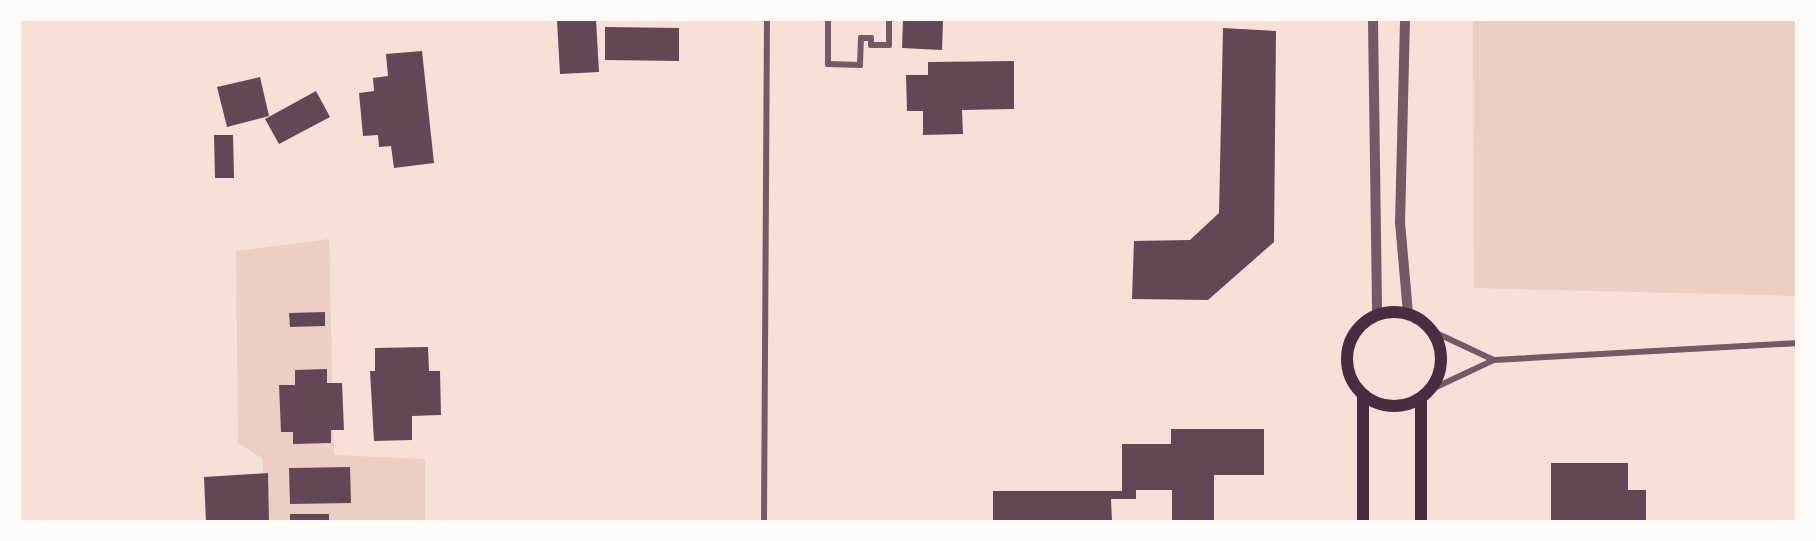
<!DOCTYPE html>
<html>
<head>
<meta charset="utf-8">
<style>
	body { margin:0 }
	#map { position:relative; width:1816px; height:541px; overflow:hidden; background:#f7e1d7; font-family:"PT Sans",sans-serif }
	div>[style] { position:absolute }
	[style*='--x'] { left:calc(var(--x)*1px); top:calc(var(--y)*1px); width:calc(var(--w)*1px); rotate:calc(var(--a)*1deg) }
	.green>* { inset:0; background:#ebcfc5 }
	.building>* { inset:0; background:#644757 }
	.minor>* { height:6px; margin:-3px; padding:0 3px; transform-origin:3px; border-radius:3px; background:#755966 }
	.tertiary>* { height:10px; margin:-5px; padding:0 5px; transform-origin:5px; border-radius:5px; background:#755966 }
	.secondary>* { height:12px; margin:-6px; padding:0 6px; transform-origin:6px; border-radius:6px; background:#4a2c40 }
	.secondary>.ring { margin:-6px; padding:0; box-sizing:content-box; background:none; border:12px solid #4a2c40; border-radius:50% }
	span { translate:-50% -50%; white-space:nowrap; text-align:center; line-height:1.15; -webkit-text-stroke:6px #fffaf5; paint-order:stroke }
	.frame { position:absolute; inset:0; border:21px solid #fffaf5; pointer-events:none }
</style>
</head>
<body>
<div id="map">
	<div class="green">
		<div style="clip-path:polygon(1473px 20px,1796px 20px,1796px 296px,1474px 288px)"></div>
		<div style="clip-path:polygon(329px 239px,334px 455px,425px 459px,425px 521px,264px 521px,263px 459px,238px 443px,236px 251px)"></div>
	</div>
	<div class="building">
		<div style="clip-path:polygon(557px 20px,596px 20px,599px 72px,560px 74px)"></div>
		<div style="clip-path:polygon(903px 20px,943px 20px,942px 50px,902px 48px)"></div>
		<div style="clip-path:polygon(605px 27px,679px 28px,679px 61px,605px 60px)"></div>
		<div style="clip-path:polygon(1223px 28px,1276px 31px,1274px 242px,1208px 300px,1132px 299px,1134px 241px,1190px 240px,1219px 213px)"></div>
		<div style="clip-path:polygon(422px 51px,434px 163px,394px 168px,391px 146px,379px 147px,378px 135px,363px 136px,359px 93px,374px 91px,373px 78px,388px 76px,386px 54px)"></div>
		<div style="clip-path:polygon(1014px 61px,1014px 109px,962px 110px,963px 134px,923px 135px,923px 111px,907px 111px,906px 75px,928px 75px,928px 62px)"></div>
		<div style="clip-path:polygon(260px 77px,269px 116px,227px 127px,217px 87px)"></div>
		<div style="clip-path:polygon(316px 91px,330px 117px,279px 144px,265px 119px)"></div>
		<div style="clip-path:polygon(214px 135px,233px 135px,234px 178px,215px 178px)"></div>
		<div style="clip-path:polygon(325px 312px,325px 326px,290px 327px,289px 313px)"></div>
		<div style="clip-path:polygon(428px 347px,429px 371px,440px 371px,441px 415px,412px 416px,412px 440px,374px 441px,370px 371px,375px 371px,375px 348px)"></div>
		<div style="clip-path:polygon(327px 369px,327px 383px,342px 383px,344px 430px,331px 430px,331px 443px,293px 444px,293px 432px,281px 432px,279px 385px,295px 385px,295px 370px)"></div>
		<div style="clip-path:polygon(1171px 429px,1264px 429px,1264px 475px,1214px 475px,1214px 522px,1172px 522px,1172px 490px,1136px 490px,1136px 499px,1111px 499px,1112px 522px,993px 522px,993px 491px,1122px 491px,1122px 444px,1171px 444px)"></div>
		<div style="clip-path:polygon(1551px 463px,1628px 463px,1628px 490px,1646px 490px,1646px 522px,1551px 522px)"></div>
		<div style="clip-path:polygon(350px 467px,351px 503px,290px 504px,289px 468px)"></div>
		<div style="clip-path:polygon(268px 473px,269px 522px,206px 522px,204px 477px)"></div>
		<div style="clip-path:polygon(290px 514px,329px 514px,329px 522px,290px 522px)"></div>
	</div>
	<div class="minor">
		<div style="--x:828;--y:20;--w:44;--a:90"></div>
		<div style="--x:828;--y:64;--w:32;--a:2"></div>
		<div style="--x:860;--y:65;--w:27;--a:-88"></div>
		<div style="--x:861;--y:38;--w:10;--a:0"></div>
		<div style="--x:871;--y:38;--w:7;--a:90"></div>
		<div style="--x:871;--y:45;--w:18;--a:0"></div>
		<div style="--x:889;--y:45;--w:25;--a:-90"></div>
		<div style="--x:1432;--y:331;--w:68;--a:25.1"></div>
		<div style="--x:1432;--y:389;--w:68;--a:-25.1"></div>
		<div style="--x:1494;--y:360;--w:302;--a:-3.2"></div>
		<div style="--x:764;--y:522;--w:502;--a:-89.66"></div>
	</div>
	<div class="tertiary">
		<div style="--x:1373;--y:20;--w:294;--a:89.2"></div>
		<div style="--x:1405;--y:20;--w:202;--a:91.4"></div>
		<div style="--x:1400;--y:222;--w:92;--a:85"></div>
	</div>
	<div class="secondary">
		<div class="ring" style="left:1347px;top:312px;width:82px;height:82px"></div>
		<div style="--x:1363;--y:396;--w:126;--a:90"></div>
		<div style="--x:1421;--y:399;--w:123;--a:90"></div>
	</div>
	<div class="frame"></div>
</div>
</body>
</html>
